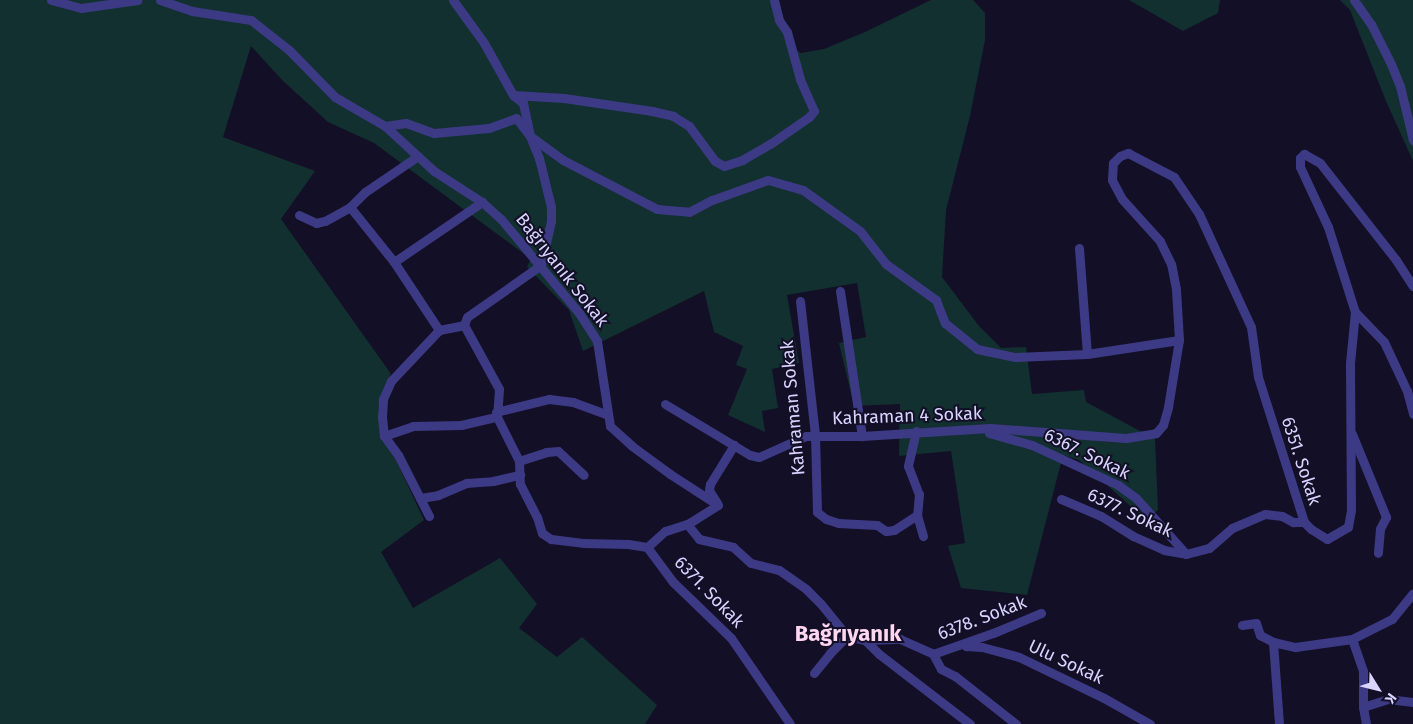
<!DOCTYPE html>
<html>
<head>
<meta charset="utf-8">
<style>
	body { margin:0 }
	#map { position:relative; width:1413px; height:724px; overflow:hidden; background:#130f26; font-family:"Fira Sans",sans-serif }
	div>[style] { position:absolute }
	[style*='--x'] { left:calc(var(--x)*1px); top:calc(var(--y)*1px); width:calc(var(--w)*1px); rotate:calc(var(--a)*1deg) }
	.green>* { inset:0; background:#12302f }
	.minor>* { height:9px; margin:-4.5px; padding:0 4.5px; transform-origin:4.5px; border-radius:4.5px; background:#3d3a85 }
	span { translate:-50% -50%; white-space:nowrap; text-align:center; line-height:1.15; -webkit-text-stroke:4px #130f26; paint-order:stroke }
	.street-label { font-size:18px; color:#d9d4ff }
	.district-label { font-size:22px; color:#ffd6f0; font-weight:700 }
	.north { position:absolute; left:1353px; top:664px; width:50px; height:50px; -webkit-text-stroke:4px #130f26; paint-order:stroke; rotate:126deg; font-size:14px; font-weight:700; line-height:20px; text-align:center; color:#d9d4ff }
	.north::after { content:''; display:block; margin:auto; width:18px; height:22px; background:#d9d4ff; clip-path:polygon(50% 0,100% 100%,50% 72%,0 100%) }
</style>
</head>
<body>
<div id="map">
	<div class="green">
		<div style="clip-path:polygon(0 0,770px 0,787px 44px,801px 53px,824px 49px,865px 32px,931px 0,973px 0,985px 13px,985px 40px,970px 116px,946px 210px,942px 277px,979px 326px,1001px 348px,1026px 347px,1032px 394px,1084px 390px,1086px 402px,1155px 439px,1158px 510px,1146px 520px,1079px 460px,1063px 455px,1027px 595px,961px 588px,948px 546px,965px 543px,951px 451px,899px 456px,900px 404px,854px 406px,839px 343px,866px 337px,857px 283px,787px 295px,799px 363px,772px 369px,778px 408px,762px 411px,765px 432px,728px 415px,747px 369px,736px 365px,743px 346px,714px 332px,704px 291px,583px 351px,569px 310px,527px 267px,531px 259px,374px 143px,328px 122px,282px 80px,251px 46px,223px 137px,315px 171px,281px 219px,391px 374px,378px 408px,387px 441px,424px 520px,381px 552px,413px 608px,500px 558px,537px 604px,519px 628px,557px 657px,582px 637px,657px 705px,645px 724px,0 724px)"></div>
		<div style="clip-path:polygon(1129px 0,1220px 0,1218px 13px,1183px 31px)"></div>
		<div style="clip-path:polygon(1340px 0,1413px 0,1413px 161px,1386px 101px,1350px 10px)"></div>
	</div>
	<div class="minor">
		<div style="--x:51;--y:0;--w:31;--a:15"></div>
		<div style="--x:81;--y:8;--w:57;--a:-8.1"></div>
		<div style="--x:160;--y:0;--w:34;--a:19"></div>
		<div style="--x:192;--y:11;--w:60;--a:8.7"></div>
		<div style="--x:251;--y:20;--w:48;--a:38.3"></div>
		<div style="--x:289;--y:50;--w:66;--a:45.6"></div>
		<div style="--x:335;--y:97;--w:58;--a:30.1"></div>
		<div style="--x:385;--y:126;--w:67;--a:42.6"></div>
		<div style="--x:434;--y:171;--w:57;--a:32.9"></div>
		<div style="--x:482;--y:202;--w:25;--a:42"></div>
		<div style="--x:501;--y:219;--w:122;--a:50.3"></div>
		<div style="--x:579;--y:313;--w:33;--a:57"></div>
		<div style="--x:597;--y:341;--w:86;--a:81.3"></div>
		<div style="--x:610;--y:426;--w:30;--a:42"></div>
		<div style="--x:632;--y:446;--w:47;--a:36.4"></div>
		<div style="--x:670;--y:474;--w:57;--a:32.9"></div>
		<div style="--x:718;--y:505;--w:36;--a:148"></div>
		<div style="--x:687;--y:524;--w:23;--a:162"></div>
		<div style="--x:665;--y:531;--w:24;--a:138"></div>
		<div style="--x:453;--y:0;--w:53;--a:54.2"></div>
		<div style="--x:484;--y:43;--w:60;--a:60.9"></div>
		<div style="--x:513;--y:95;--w:13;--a:39"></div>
		<div style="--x:523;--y:103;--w:34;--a:78"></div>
		<div style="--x:530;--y:136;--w:24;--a:68"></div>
		<div style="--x:539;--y:158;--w:50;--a:76.2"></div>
		<div style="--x:551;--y:207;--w:14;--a:90"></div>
		<div style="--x:551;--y:221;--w:45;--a:102.8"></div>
		<div style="--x:541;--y:265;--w:90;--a:144.9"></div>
		<div style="--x:467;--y:317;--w:9;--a:111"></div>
		<div style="--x:1354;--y:0;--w:29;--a:55"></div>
		<div style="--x:1371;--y:24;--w:45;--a:63.4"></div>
		<div style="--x:1391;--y:64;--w:24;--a:68"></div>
		<div style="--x:1400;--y:86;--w:56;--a:76.5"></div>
		<div style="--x:513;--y:95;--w:51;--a:3.4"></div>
		<div style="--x:564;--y:98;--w:89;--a:8.4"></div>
		<div style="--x:652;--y:111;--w:22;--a:13"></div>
		<div style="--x:673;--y:116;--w:19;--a:32"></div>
		<div style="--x:689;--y:126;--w:44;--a:53.4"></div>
		<div style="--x:715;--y:161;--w:10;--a:29"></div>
		<div style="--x:724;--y:166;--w:19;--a:-18"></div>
		<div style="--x:742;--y:160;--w:36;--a:-30"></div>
		<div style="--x:773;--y:142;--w:44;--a:-34.8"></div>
		<div style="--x:809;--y:117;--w:8;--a:-50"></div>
		<div style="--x:814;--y:111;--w:35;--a:-114"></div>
		<div style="--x:800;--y:79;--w:49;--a:-105.5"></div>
		<div style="--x:787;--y:32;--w:14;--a:-124"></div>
		<div style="--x:779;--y:20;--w:21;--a:-104"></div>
		<div style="--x:385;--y:126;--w:21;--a:-8"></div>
		<div style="--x:406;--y:123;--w:30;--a:20"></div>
		<div style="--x:434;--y:133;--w:55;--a:-5.2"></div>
		<div style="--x:489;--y:128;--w:29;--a:-20"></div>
		<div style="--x:516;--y:118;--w:23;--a:52"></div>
		<div style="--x:530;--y:136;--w:41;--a:36"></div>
		<div style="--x:563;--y:160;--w:106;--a:27.5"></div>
		<div style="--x:657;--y:209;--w:32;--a:5"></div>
		<div style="--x:689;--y:212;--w:26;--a:-28"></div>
		<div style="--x:712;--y:200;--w:59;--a:-19.7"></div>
		<div style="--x:768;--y:180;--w:36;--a:16"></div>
		<div style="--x:803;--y:190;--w:70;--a:35.7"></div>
		<div style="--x:860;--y:231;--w:42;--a:51.8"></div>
		<div style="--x:886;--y:264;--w:62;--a:35.8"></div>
		<div style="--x:936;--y:300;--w:25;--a:69"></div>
		<div style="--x:945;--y:323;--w:41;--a:39.1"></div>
		<div style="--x:977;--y:349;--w:39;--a:12"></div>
		<div style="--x:1015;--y:357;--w:72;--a:-2.4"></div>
		<div style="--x:1087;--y:354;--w:93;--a:-8.7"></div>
		<div style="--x:418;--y:156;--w:64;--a:145.8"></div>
		<div style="--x:365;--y:192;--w:21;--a:135"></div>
		<div style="--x:350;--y:207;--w:70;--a:51.3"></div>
		<div style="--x:394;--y:262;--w:82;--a:56.5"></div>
		<div style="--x:299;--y:215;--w:19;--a:25"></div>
		<div style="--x:316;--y:223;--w:9;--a:-13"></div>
		<div style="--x:325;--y:221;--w:29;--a:-29"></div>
		<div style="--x:1079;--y:248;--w:106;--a:85.7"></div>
		<div style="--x:394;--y:262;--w:107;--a:-34.3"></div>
		<div style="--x:840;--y:291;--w:147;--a:81.4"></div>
		<div style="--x:800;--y:301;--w:135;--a:83.6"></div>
		<div style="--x:815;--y:435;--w:77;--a:88.5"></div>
		<div style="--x:817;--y:512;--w:11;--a:38"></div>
		<div style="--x:826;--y:519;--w:13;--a:18"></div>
		<div style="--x:838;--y:523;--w:39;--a:3"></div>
		<div style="--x:877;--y:525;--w:11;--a:34"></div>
		<div style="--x:886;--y:531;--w:8;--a:-7"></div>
		<div style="--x:894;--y:530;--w:27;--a:-33"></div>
		<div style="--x:1355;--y:312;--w:42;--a:46"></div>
		<div style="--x:1384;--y:342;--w:54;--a:64.9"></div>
		<div style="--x:1407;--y:391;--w:24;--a:75"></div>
		<div style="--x:464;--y:325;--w:73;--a:61.3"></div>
		<div style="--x:499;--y:389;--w:28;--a:94"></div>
		<div style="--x:497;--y:417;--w:49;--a:63.4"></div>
		<div style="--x:519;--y:461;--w:23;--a:88"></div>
		<div style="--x:520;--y:484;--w:37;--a:63"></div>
		<div style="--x:537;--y:517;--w:17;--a:73"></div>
		<div style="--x:542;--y:533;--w:11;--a:34"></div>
		<div style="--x:551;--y:539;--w:32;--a:7"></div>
		<div style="--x:583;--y:543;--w:45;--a:1.3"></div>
		<div style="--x:628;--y:544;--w:19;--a:9"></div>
		<div style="--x:647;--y:547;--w:44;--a:53.4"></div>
		<div style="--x:673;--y:582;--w:81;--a:44"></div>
		<div style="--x:731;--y:638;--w:104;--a:55.5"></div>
		<div style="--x:665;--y:404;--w:99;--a:31"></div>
		<div style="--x:750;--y:455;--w:9;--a:13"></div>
		<div style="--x:759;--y:457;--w:51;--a:-24.1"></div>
		<div style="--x:806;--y:436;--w:56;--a:0"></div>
		<div style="--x:862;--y:436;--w:128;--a:-3.6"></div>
		<div style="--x:990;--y:428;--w:136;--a:4.2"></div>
		<div style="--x:1126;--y:438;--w:30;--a:-9"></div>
		<div style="--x:1156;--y:433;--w:11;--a:-49"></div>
		<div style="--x:1163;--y:425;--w:19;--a:-74"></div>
		<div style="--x:1168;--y:407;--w:68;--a:-80.7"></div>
		<div style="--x:1179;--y:340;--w:51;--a:-93.4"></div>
		<div style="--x:1176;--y:289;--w:25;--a:-101"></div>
		<div style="--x:1171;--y:264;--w:25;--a:-116"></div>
		<div style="--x:1160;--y:241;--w:57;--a:-132.1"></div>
		<div style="--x:1122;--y:199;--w:21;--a:-118"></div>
		<div style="--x:1112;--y:180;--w:17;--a:-87"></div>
		<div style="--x:1113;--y:163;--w:10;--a:-45"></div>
		<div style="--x:1120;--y:156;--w:9;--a:-21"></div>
		<div style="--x:1128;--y:153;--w:52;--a:27.6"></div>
		<div style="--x:1174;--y:177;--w:45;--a:56"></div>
		<div style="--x:1199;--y:214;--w:124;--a:65.3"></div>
		<div style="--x:1251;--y:327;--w:50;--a:82"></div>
		<div style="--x:1258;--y:377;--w:152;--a:72.4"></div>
		<div style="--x:1304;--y:522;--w:10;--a:45"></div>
		<div style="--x:1311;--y:529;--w:19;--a:32"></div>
		<div style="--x:1327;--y:539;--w:24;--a:-30"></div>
		<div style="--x:1348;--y:527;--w:17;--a:-80"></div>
		<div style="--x:1351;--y:510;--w:147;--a:-90.4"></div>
		<div style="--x:1350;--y:363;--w:51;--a:-84.4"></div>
		<div style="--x:1355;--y:312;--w:89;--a:-107.6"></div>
		<div style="--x:1328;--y:227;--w:66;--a:-115"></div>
		<div style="--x:1300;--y:167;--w:9;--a:-90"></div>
		<div style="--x:1300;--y:158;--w:6;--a:-45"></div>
		<div style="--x:1304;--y:154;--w:18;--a:29"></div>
		<div style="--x:1320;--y:163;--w:123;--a:51.9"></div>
		<div style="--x:1396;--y:260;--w:31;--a:57"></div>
		<div style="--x:496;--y:412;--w:55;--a:-13.8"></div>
		<div style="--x:549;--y:399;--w:24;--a:7"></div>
		<div style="--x:573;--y:402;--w:37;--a:20"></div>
		<div style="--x:916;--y:431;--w:36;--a:103"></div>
		<div style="--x:908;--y:466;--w:30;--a:69"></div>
		<div style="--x:919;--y:494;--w:21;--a:95"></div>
		<div style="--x:917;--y:515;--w:22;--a:74"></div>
		<div style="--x:989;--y:433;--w:45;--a:15.6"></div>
		<div style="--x:1032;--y:445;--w:95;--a:24.9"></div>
		<div style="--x:1118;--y:485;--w:22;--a:36"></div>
		<div style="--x:1136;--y:498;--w:75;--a:48.2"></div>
		<div style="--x:1186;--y:554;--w:24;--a:-15"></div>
		<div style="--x:1209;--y:548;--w:30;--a:-41"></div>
		<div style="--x:1232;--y:528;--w:36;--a:-23"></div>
		<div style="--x:1265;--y:514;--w:17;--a:7"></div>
		<div style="--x:1282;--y:516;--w:13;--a:29"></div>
		<div style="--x:1293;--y:522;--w:11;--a:0"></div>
		<div style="--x:1352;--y:434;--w:90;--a:67.7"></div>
		<div style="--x:1386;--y:517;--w:13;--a:117"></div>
		<div style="--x:1380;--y:529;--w:24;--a:95"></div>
		<div style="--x:384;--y:436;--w:31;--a:-19"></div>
		<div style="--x:413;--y:426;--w:48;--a:-1.2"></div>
		<div style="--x:461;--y:425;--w:37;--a:-13"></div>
		<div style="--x:519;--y:461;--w:28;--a:-18"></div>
		<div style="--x:546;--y:452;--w:12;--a:-5"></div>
		<div style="--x:558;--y:451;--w:35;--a:43"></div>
		<div style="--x:420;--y:498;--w:18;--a:-9"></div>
		<div style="--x:438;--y:495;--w:30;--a:-23"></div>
		<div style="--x:466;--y:483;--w:27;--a:-4"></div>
		<div style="--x:493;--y:481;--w:28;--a:-13"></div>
		<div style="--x:1061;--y:499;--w:43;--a:23"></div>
		<div style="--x:1101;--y:516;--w:38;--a:32"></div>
		<div style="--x:1133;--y:536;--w:34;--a:24"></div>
		<div style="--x:1164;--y:550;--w:22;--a:10"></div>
		<div style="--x:717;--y:503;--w:15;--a:-122"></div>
		<div style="--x:709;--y:490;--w:6;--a:-81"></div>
		<div style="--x:710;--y:484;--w:46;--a:-58.4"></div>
		<div style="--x:429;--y:516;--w:68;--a:-116.9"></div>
		<div style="--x:398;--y:455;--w:24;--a:-126"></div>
		<div style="--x:384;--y:436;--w:18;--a:-96"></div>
		<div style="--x:382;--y:418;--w:19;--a:-87"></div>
		<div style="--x:383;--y:399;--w:20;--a:-66"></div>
		<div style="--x:391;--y:381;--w:70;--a:-46.7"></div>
		<div style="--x:439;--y:330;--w:25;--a:-11"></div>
		<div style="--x:687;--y:524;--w:19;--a:51"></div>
		<div style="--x:699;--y:539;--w:35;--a:13"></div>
		<div style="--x:733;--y:547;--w:24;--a:42"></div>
		<div style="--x:751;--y:563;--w:29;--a:14"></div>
		<div style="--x:779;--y:570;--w:33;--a:35"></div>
		<div style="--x:806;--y:589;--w:21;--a:45"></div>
		<div style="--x:821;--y:604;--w:41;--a:50.9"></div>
		<div style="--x:847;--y:636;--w:18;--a:13"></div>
		<div style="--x:865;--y:640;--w:35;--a:-2"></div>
		<div style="--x:900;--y:639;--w:36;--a:24"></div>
		<div style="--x:933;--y:654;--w:17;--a:62"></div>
		<div style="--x:941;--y:669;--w:16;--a:27"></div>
		<div style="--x:955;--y:676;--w:78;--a:38.2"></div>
		<div style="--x:1242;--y:625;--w:14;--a:-8"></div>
		<div style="--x:1256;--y:623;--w:13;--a:72"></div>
		<div style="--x:1260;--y:635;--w:15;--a:28"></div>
		<div style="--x:1273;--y:642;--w:82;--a:85.8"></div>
		<div style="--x:1352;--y:639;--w:34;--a:71"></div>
		<div style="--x:1363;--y:671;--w:36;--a:90"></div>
		<div style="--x:1363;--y:707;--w:17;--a:80"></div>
		<div style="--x:865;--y:640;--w:20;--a:45"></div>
		<div style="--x:879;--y:654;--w:115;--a:37.6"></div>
		<div style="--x:1273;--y:642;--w:23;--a:13"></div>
		<div style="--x:1295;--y:647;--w:58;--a:-8"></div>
		<div style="--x:1352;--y:639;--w:45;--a:-26.6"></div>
		<div style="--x:1392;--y:619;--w:33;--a:-51"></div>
		<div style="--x:963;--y:644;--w:4;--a:34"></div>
		<div style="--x:966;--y:646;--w:16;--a:4"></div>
		<div style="--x:982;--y:647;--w:38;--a:15"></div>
		<div style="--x:1019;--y:657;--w:94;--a:25.8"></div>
		<div style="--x:1104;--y:698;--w:53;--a:29.5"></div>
		<div style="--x:933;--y:654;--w:64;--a:-19.3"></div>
		<div style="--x:993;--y:633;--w:52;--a:-22.6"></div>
		<div style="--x:814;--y:673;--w:26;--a:-51"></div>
		<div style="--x:830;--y:653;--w:24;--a:-45"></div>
		<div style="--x:1363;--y:707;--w:26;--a:-18"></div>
		<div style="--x:1388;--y:699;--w:25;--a:7"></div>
	</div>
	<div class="street-label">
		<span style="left:562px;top:270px;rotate:52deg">Bağrıyanık Sokak</span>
		<span style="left:793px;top:408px;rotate:-95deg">Kahraman Sokak</span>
		<span style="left:907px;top:416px;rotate:-2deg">Kahraman 4 Sokak</span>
		<span style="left:1087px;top:454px;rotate:26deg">6367. Sokak</span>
		<span style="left:1301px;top:461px;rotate:72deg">6351. Sokak</span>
		<span style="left:1130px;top:513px;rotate:25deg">6377. Sokak</span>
		<span style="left:709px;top:592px;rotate:46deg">6371. Sokak</span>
		<span style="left:982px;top:618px;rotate:-21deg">6378. Sokak</span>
		<span style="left:1066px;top:662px;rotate:25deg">Ulu Sokak</span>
	</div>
	<div class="district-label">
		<span style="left:848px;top:634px">Bağrıyanık</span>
	</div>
	<div class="north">K</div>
</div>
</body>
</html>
